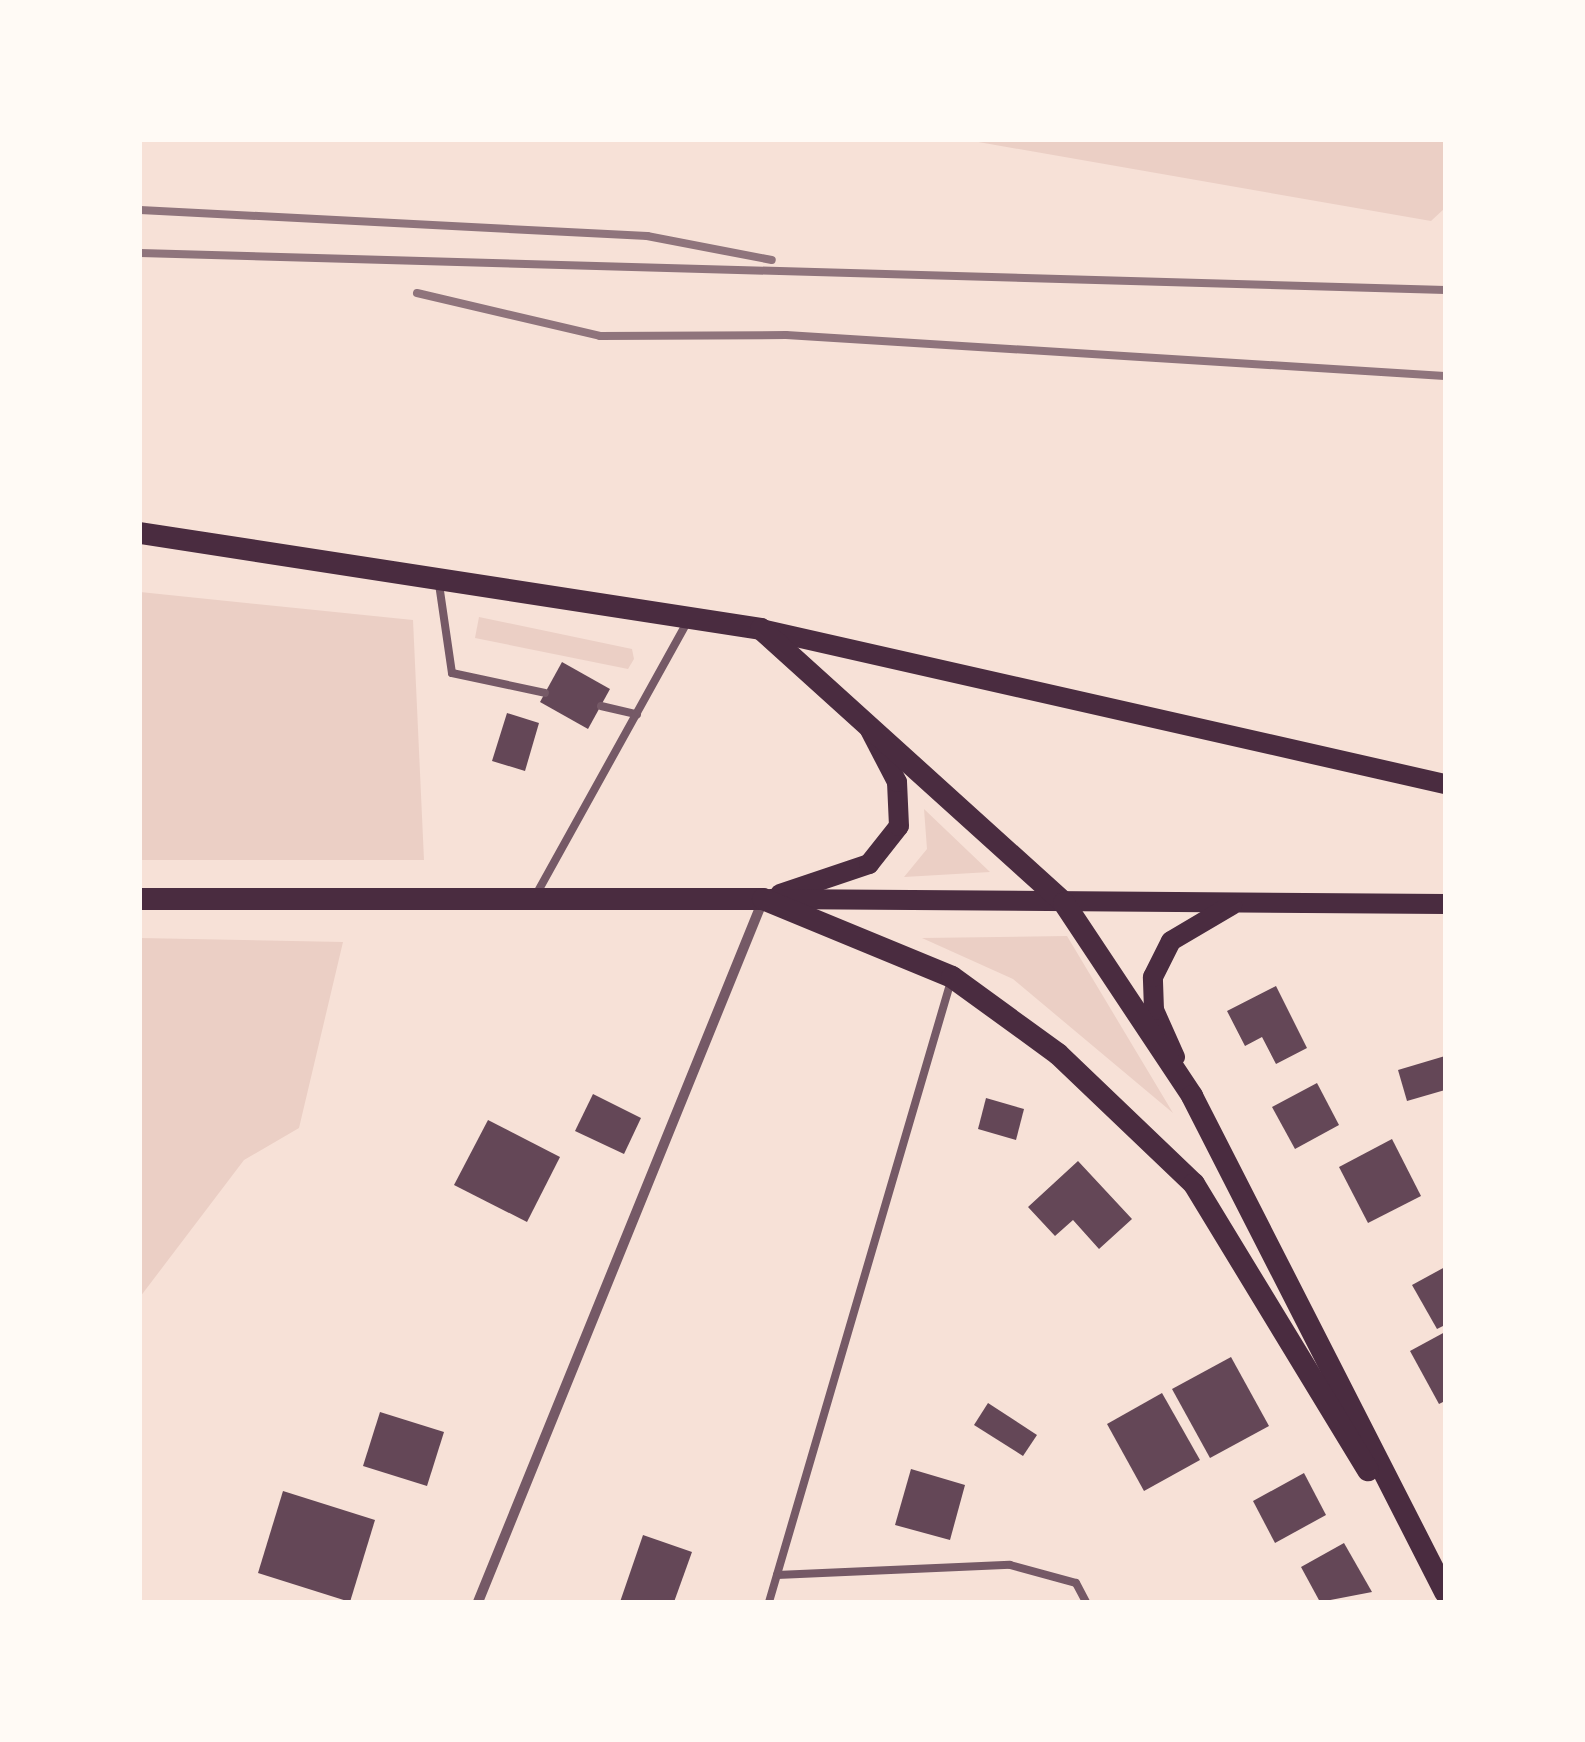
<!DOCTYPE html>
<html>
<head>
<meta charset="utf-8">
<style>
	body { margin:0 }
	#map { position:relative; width:1585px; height:1742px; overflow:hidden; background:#f7e1d7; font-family:Commissioner,sans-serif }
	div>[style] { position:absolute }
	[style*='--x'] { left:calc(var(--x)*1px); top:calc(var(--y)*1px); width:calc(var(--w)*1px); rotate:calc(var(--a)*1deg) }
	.green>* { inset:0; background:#ebcfc5 }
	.building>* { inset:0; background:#644757 }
	.service>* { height:8px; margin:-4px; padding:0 4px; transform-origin:4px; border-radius:4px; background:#755966 }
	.minor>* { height:10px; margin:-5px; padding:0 5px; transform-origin:5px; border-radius:5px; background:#755966 }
	.secondary>* { height:20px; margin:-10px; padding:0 10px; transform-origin:10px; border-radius:10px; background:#4a2c40 }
	.primary>* { height:22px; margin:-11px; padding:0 11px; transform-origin:11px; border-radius:11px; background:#4a2c40 }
	.rail>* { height:8px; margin:-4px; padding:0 4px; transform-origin:4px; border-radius:4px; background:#8f747c }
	span { translate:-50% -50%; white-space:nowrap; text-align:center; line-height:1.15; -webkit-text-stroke:10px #fffaf5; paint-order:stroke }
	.frame { position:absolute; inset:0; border:142px solid #fffaf5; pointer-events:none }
</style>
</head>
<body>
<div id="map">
	<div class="green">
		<div style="clip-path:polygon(967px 140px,1445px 140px,1445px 208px,1431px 221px)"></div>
		<div style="clip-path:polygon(140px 592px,413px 620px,424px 860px,140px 860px)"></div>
		<div style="clip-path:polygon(479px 617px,632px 649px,634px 659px,628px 669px,475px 638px)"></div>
		<div style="clip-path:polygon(924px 809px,990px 872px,904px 877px,927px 849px)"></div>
		<div style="clip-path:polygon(1067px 936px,1173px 1113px,1013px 979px,922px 938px)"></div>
		<div style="clip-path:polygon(140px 938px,343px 942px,299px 1128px,244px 1160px,140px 1297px)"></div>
	</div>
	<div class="building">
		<div style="clip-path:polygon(562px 662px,610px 689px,588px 729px,540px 702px)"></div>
		<div style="clip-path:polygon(507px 713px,539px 723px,525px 771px,492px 761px)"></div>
		<div style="clip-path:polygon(1276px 986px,1307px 1048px,1276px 1064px,1262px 1037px,1245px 1046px,1227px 1011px)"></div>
		<div style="clip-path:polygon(1445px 1056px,1445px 1090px,1407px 1101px,1398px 1070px)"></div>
		<div style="clip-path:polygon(1317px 1083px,1339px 1125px,1295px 1149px,1272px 1107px)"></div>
		<div style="clip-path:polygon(593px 1094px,641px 1118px,624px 1154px,575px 1131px)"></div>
		<div style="clip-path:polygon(986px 1098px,1024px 1109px,1016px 1140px,978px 1129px)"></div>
		<div style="clip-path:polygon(488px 1120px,560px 1157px,527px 1222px,454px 1185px)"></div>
		<div style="clip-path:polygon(1392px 1139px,1421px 1196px,1368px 1223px,1339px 1167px)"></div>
		<div style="clip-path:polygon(1078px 1161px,1132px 1219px,1099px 1249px,1073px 1220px,1055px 1236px,1028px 1207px)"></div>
		<div style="clip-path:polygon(1445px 1267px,1445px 1325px,1437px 1329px,1412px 1285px)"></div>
		<div style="clip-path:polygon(1445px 1332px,1445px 1401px,1439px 1404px,1410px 1351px)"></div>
		<div style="clip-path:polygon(1231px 1357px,1269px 1426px,1210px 1458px,1172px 1389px)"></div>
		<div style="clip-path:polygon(1162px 1393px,1200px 1460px,1144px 1491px,1107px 1424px)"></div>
		<div style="clip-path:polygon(988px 1403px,1037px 1435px,1023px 1456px,974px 1425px)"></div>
		<div style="clip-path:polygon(380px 1412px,444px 1432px,427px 1486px,363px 1466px)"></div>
		<div style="clip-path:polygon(911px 1469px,965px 1485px,950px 1540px,895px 1525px)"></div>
		<div style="clip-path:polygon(1304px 1473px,1326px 1515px,1275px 1543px,1253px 1501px)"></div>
		<div style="clip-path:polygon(283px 1491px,375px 1520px,350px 1602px,258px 1573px)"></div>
		<div style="clip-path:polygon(643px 1535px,692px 1552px,674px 1602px,620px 1602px)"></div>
		<div style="clip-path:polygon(1344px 1543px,1372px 1592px,1320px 1602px,1301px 1567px)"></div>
	</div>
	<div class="service">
		<div style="--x:439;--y:584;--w:90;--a:81.7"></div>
		<div style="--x:452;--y:673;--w:95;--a:12.1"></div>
		<div style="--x:601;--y:706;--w:37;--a:13"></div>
		<div style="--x:537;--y:893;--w:311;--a:-61"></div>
		<div style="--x:777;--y:1575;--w:233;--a:-2.5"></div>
		<div style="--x:1010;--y:1565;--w:68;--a:15.3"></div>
		<div style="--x:1076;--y:1583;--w:21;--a:62"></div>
		<div style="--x:769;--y:1602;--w:647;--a:-73.67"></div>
	</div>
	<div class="minor">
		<div style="--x:478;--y:1602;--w:758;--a:-67.9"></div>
	</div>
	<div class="secondary">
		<div style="--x:761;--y:629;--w:701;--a:12.77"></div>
		<div style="--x:780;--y:894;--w:94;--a:-18.6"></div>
		<div style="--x:869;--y:864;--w:48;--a:-51.7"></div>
		<div style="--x:899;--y:826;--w:44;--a:-92.6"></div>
		<div style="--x:897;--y:782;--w:59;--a:-117.4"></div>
		<div style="--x:770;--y:899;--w:675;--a:0.42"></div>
		<div style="--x:1175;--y:1057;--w:51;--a:-114.1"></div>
		<div style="--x:1154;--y:1010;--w:33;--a:-92"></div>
		<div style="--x:1153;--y:977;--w:40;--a:-63.4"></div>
		<div style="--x:1171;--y:941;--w:71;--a:-30.5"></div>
	</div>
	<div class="primary">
		<div style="--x:140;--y:533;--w:628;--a:8.79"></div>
		<div style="--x:761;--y:629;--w:409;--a:42.1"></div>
		<div style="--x:1064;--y:903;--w:232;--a:56.4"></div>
		<div style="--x:1192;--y:1096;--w:557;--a:62.97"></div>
		<div style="--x:140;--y:899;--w:623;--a:0"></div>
		<div style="--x:763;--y:899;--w:204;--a:22.4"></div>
		<div style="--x:952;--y:977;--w:131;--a:36"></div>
		<div style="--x:1058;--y:1054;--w:188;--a:43.7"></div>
		<div style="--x:1194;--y:1184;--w:335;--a:58.7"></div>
	</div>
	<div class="rail">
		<div style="--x:140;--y:210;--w:508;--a:2.94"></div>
		<div style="--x:647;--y:236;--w:127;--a:10.9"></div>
		<div style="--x:140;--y:253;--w:1306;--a:1.62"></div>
		<div style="--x:417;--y:293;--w:188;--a:13.2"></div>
		<div style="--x:600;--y:336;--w:186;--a:-0.3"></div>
		<div style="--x:786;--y:335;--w:660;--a:3.56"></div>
	</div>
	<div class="frame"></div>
</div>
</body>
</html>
